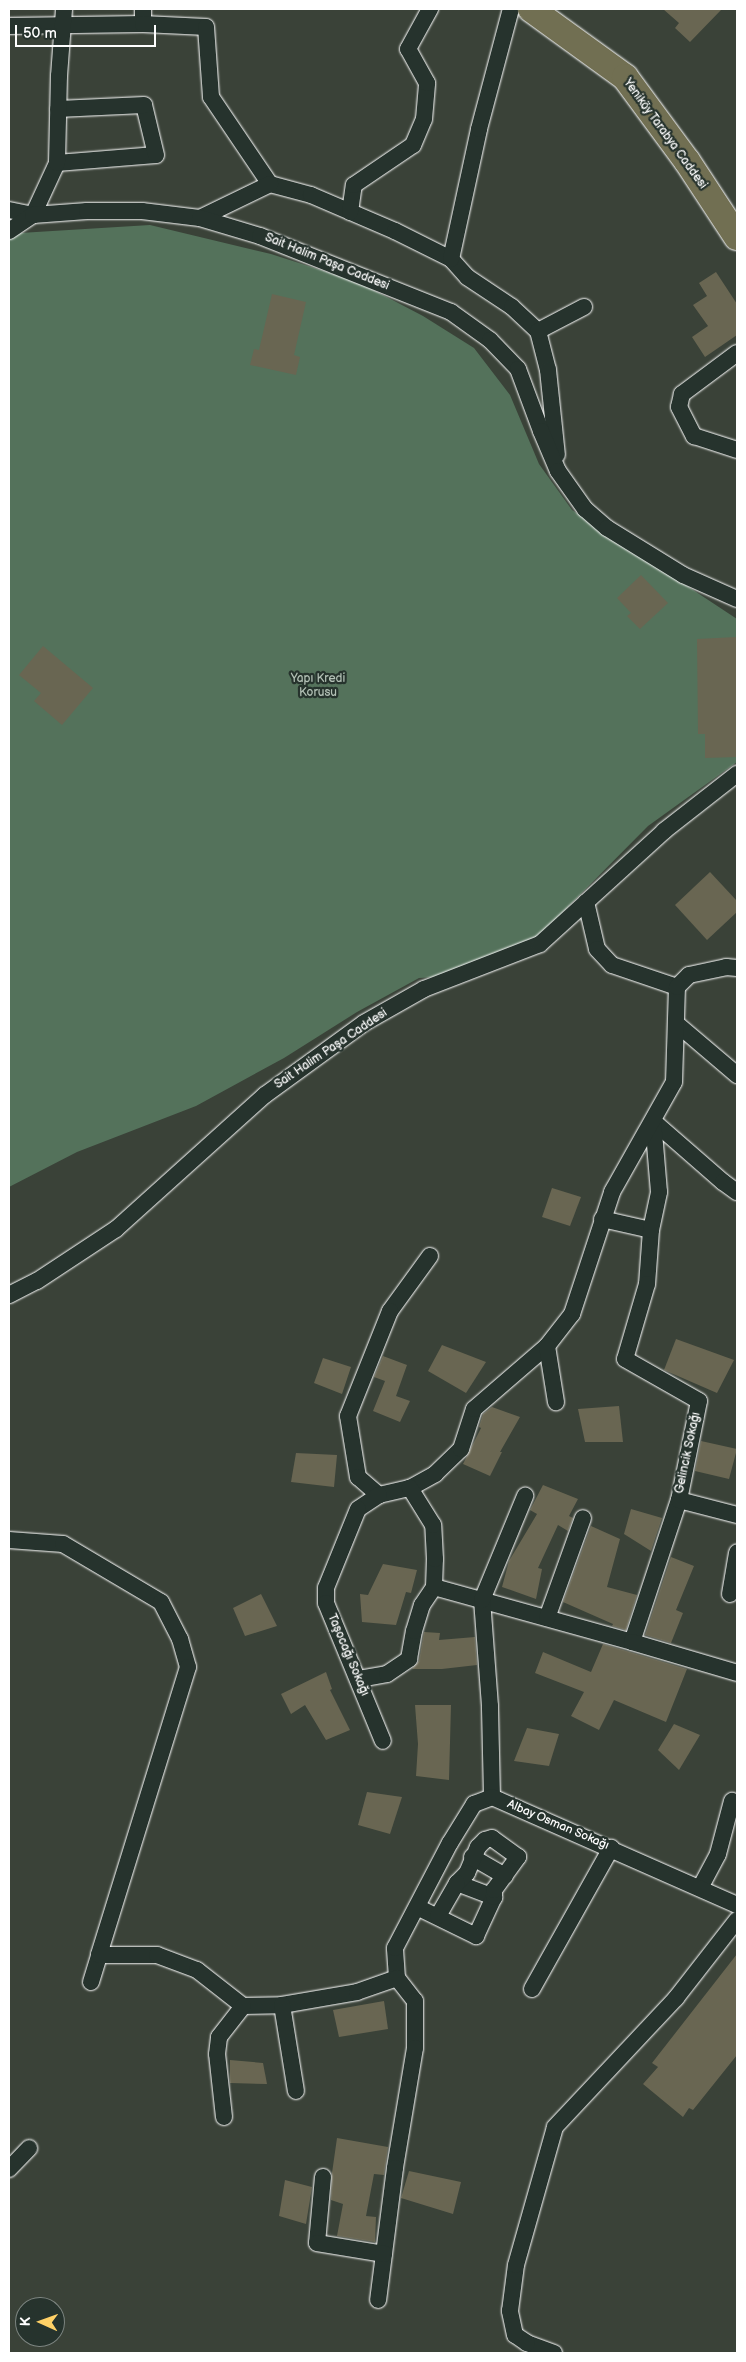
<!DOCTYPE html>
<html>
<head>
<meta charset="utf-8">
<style>
	body { margin:0 }
	#map { position:relative; width:746px; height:2362px; overflow:hidden; background:#3a4238; font-family:"Balsamiq Sans",sans-serif }
	div>[style] { position:absolute }
	[style*='--x'] { left:calc(var(--x)*1px); top:calc(var(--y)*1px); width:calc(var(--w)*1px); rotate:calc(var(--a)*1deg) }
	.green>* { inset:0; background:#54725b }
	.building>* { inset:0; background:#696652 }
	.roads { filter:drop-shadow(0 0 1px #fff) drop-shadow(0 0 1px #fff) }
	.street>* { height:16px; margin:-8px; padding:0 8px; transform-origin:8px; border-radius:8px; background:#26332d }
	.primary>* { height:26px; margin:-13px; padding:0 13px; transform-origin:13px; border-radius:13px; background:#716f52 }
	span { translate:-50% -50%; white-space:nowrap; text-align:center; line-height:1.15; -webkit-text-stroke:4.5px #26332d; paint-order:stroke }
	.street-label { font-size:12px; color:#fff }
	.park-label { font-size:12px; color:#b2c0b5 }
	.frame { position:absolute; inset:0; border:10px solid #fff; pointer-events:none }
	.north { position:absolute; left:15px; top:2297px; width:50px; height:50px; box-sizing:border-box; background:#26332d; border:1px solid #7d8581; border-radius:50%; rotate:272deg; font-size:14px; font-weight:700; line-height:20px; text-align:center; color:#fff }
	.north::after { content:''; display:block; margin:auto; width:18px; height:22px; background:#ffd166; clip-path:polygon(50% 0,100% 100%,50% 72%,0 100%) }
	.scale { position:absolute; left:15px; top:25px; width:141px; height:22px; box-sizing:border-box; border:2px solid #fff; border-top:0; padding-left:6px; font-size:15px; line-height:18px; white-space:nowrap; color:#fff; -webkit-text-stroke:4px #26332d; paint-order:stroke }
</style>
</head>
<body>
<div id="map">
	<div class="green">
		<div style="clip-path:polygon(150px 225px,271px 254px,358px 282px,423px 316px,474px 348px,510px 395px,539px 464px,572px 510px,737px 619px,737px 762px,648px 826px,543px 932px,483px 974px,419px 978px,357px 1012px,284px 1058px,196px 1106px,77px 1152px,9px 1187px,9px 239px,20px 233px)"></div>
	</div>
	<div class="building">
		<div style="clip-path:polygon(663px 9px,722px 9px,690px 42px,675px 28px,679px 23px)"></div>
		<div style="clip-path:polygon(716px 272px,737px 304px,737px 335px,705px 357px,692px 337px,708px 326px,693px 305px,707px 296px,699px 283px)"></div>
		<div style="clip-path:polygon(272px 294px,306px 302px,294px 355px,300px 357px,296px 375px,250px 365px,254px 349px,259px 350px)"></div>
		<div style="clip-path:polygon(641px 575px,668px 603px,640px 629px,627px 616px,631px 613px,617px 598px)"></div>
		<div style="clip-path:polygon(737px 637px,737px 757px,705px 758px,705px 734px,698px 734px,697px 639px)"></div>
		<div style="clip-path:polygon(43px 646px,93px 688px,62px 725px,34px 701px,41px 693px,19px 675px)"></div>
		<div style="clip-path:polygon(710px 872px,737px 901px,737px 912px,707px 940px,675px 905px)"></div>
		<div style="clip-path:polygon(552px 1188px,581px 1197px,570px 1226px,542px 1217px)"></div>
		<div style="clip-path:polygon(676px 1339px,734px 1360px,717px 1393px,664px 1370px)"></div>
		<div style="clip-path:polygon(442px 1345px,486px 1362px,466px 1393px,428px 1371px)"></div>
		<div style="clip-path:polygon(383px 1356px,407px 1365px,396px 1396px,410px 1401px,400px 1422px,373px 1411px,385px 1381px,374px 1377px)"></div>
		<div style="clip-path:polygon(323px 1358px,351px 1367px,342px 1394px,314px 1383px)"></div>
		<div style="clip-path:polygon(619px 1406px,623px 1442px,585px 1442px,578px 1409px)"></div>
		<div style="clip-path:polygon(492px 1407px,520px 1417px,500px 1452px,502px 1452px,490px 1476px,463px 1464px,481px 1428px,479px 1427px,483px 1414px)"></div>
		<div style="clip-path:polygon(701px 1441px,737px 1449px,729px 1479px,695px 1471px)"></div>
		<div style="clip-path:polygon(296px 1453px,337px 1455px,334px 1487px,291px 1482px)"></div>
		<div style="clip-path:polygon(543px 1485px,578px 1499px,569px 1516px,573px 1518px,568px 1531px,558px 1525px,538px 1568px,542px 1569px,536px 1599px,502px 1587px,509px 1561px,537px 1514px,530px 1510px)"></div>
		<div style="clip-path:polygon(631px 1509px,662px 1518px,651px 1551px,624px 1534px)"></div>
		<div style="clip-path:polygon(591px 1526px,620px 1539px,607px 1587px,637px 1595px,626px 1630px,612px 1626px,613px 1624px,563px 1602px)"></div>
		<div style="clip-path:polygon(671px 1557px,694px 1566px,676px 1610px,683px 1613px,671px 1643px,645px 1635px)"></div>
		<div style="clip-path:polygon(383px 1564px,417px 1570px,411px 1593px,406px 1592px,396px 1625px,362px 1622px,360px 1594px,368px 1595px)"></div>
		<div style="clip-path:polygon(261px 1594px,277px 1626px,245px 1636px,233px 1608px)"></div>
		<div style="clip-path:polygon(424px 1632px,440px 1633px,439px 1640px,475px 1637px,477px 1665px,442px 1669px,412px 1669px,419px 1661px)"></div>
		<div style="clip-path:polygon(603px 1644px,687px 1669px,666px 1722px,614px 1700px,599px 1730px,571px 1716px,584px 1692px,535px 1673px,543px 1652px,591px 1672px)"></div>
		<div style="clip-path:polygon(326px 1672px,332px 1689px,330px 1690px,350px 1730px,326px 1740px,305px 1705px,291px 1714px,281px 1694px)"></div>
		<div style="clip-path:polygon(415px 1705px,451px 1705px,449px 1780px,416px 1776px,418px 1744px)"></div>
		<div style="clip-path:polygon(674px 1724px,700px 1735px,679px 1770px,658px 1750px)"></div>
		<div style="clip-path:polygon(527px 1728px,559px 1734px,549px 1766px,514px 1761px)"></div>
		<div style="clip-path:polygon(367px 1792px,402px 1797px,390px 1834px,358px 1825px)"></div>
		<div style="clip-path:polygon(737px 1954px,737px 2055px,693px 2110px,689px 2108px,683px 2117px,643px 2084px,658px 2067px,652px 2063px)"></div>
		<div style="clip-path:polygon(384px 2001px,388px 2029px,339px 2037px,333px 2010px)"></div>
		<div style="clip-path:polygon(230px 2060px,263px 2063px,267px 2084px,230px 2083px)"></div>
		<div style="clip-path:polygon(337px 2138px,388px 2147px,384px 2175px,374px 2174px,366px 2216px,376px 2217px,375px 2242px,337px 2236px,343px 2204px,331px 2200px,332px 2173px)"></div>
		<div style="clip-path:polygon(409px 2171px,461px 2182px,453px 2214px,401px 2198px)"></div>
		<div style="clip-path:polygon(285px 2180px,312px 2187px,306px 2224px,279px 2216px)"></div>
	</div>
	<div class="roads">
		<div class="street">
			<div style="--x:143;--y:24;--w:15;--a:-90"></div>
			<div style="--x:9;--y:26;--w:134;--a:-0.9"></div>
			<div style="--x:143;--y:24;--w:63;--a:2.7"></div>
			<div style="--x:206;--y:27;--w:70;--a:85.9"></div>
			<div style="--x:211;--y:97;--w:105;--a:55.9"></div>
			<div style="--x:57;--y:163;--w:99;--a:-4.6"></div>
			<div style="--x:156;--y:155;--w:51;--a:-103.5"></div>
			<div style="--x:144;--y:105;--w:86;--a:177.3"></div>
			<div style="--x:270;--y:184;--w:42;--a:15"></div>
			<div style="--x:311;--y:195;--w:91;--a:23.2"></div>
			<div style="--x:395;--y:231;--w:63;--a:26.6"></div>
			<div style="--x:451;--y:259;--w:24;--a:48"></div>
			<div style="--x:467;--y:277;--w:54;--a:33.7"></div>
			<div style="--x:512;--y:307;--w:35;--a:43"></div>
			<div style="--x:538;--y:331;--w:40;--a:75.6"></div>
			<div style="--x:548;--y:370;--w:85;--a:84"></div>
			<div style="--x:9;--y:210;--w:25;--a:12"></div>
			<div style="--x:350;--y:212;--w:27;--a:-82"></div>
			<div style="--x:354;--y:185;--w:71;--a:-34.1"></div>
			<div style="--x:413;--y:145;--w:28;--a:-67"></div>
			<div style="--x:424;--y:119;--w:36;--a:-85"></div>
			<div style="--x:427;--y:83;--w:39;--a:-119"></div>
			<div style="--x:408;--y:49;--w:46;--a:-61.2"></div>
			<div style="--x:33;--y:215;--w:57;--a:-65.2"></div>
			<div style="--x:57;--y:163;--w:87;--a:-88.7"></div>
			<div style="--x:59;--y:76;--w:67;--a:-85.7"></div>
			<div style="--x:200;--y:218;--w:78;--a:-25.9"></div>
			<div style="--x:9;--y:231;--w:29;--a:-34"></div>
			<div style="--x:33;--y:215;--w:54;--a:-4.2"></div>
			<div style="--x:87;--y:211;--w:55;--a:0"></div>
			<div style="--x:142;--y:211;--w:58;--a:6.9"></div>
			<div style="--x:200;--y:218;--w:63;--a:16.7"></div>
			<div style="--x:260;--y:236;--w:206;--a:21.7"></div>
			<div style="--x:451;--y:312;--w:48;--a:35.7"></div>
			<div style="--x:490;--y:340;--w:40;--a:46"></div>
			<div style="--x:518;--y:369;--w:66;--a:69.6"></div>
			<div style="--x:541;--y:431;--w:43;--a:67"></div>
			<div style="--x:558;--y:471;--w:47;--a:54.6"></div>
			<div style="--x:585;--y:509;--w:29;--a:41"></div>
			<div style="--x:607;--y:528;--w:89;--a:31.7"></div>
			<div style="--x:683;--y:575;--w:59;--a:24"></div>
			<div style="--x:451;--y:259;--w:133;--a:-77.8"></div>
			<div style="--x:479;--y:129;--w:124;--a:-75.1"></div>
			<div style="--x:538;--y:331;--w:52;--a:-27.6"></div>
			<div style="--x:737;--y:353;--w:69;--a:143.3"></div>
			<div style="--x:682;--y:394;--w:13;--a:103"></div>
			<div style="--x:679;--y:407;--w:33;--a:63"></div>
			<div style="--x:694;--y:436;--w:45;--a:18"></div>
			<div style="--x:586;--y:902;--w:48;--a:76.8"></div>
			<div style="--x:597;--y:949;--w:22;--a:47"></div>
			<div style="--x:612;--y:965;--w:69;--a:18.7"></div>
			<div style="--x:677;--y:1024;--w:79;--a:40.4"></div>
			<div style="--x:653;--y:1121;--w:93;--a:41.1"></div>
			<div style="--x:723;--y:1182;--w:17;--a:36"></div>
			<div style="--x:602;--y:1219;--w:50;--a:12.7"></div>
			<div style="--x:651;--y:1230;--w:54;--a:94.2"></div>
			<div style="--x:647;--y:1284;--w:78;--a:106.3"></div>
			<div style="--x:625;--y:1359;--w:85;--a:29.6"></div>
			<div style="--x:699;--y:1401;--w:101;--a:101.4"></div>
			<div style="--x:651;--y:1230;--w:39;--a:-78"></div>
			<div style="--x:659;--y:1192;--w:71;--a:-94.8"></div>
			<div style="--x:430;--y:1256;--w:68;--a:126"></div>
			<div style="--x:390;--y:1311;--w:113;--a:111.8"></div>
			<div style="--x:348;--y:1416;--w:62;--a:80.7"></div>
			<div style="--x:358;--y:1477;--w:28;--a:41"></div>
			<div style="--x:379;--y:1495;--w:32;--a:-13"></div>
			<div style="--x:410;--y:1488;--w:29;--a:-29"></div>
			<div style="--x:435;--y:1474;--w:36;--a:-44"></div>
			<div style="--x:461;--y:1449;--w:42;--a:-72"></div>
			<div style="--x:474;--y:1409;--w:96;--a:-40.8"></div>
			<div style="--x:547;--y:1346;--w:41;--a:-52"></div>
			<div style="--x:572;--y:1314;--w:128;--a:-71.8"></div>
			<div style="--x:612;--y:1192;--w:126;--a:-60.6"></div>
			<div style="--x:674;--y:1082;--w:95;--a:-88.2"></div>
			<div style="--x:677;--y:987;--w:17;--a:-45"></div>
			<div style="--x:689;--y:975;--w:38;--a:-12"></div>
			<div style="--x:726;--y:967;--w:11;--a:5"></div>
			<div style="--x:9;--y:1295;--w:31;--a:-27"></div>
			<div style="--x:37;--y:1281;--w:95;--a:-33.4"></div>
			<div style="--x:116;--y:1229;--w:200;--a:-42"></div>
			<div style="--x:265;--y:1095;--w:122;--a:-36"></div>
			<div style="--x:364;--y:1023;--w:69;--a:-29.5"></div>
			<div style="--x:424;--y:989;--w:124;--a:-21.2"></div>
			<div style="--x:540;--y:944;--w:168;--a:-42.3"></div>
			<div style="--x:664;--y:831;--w:93;--a:-38"></div>
			<div style="--x:547;--y:1346;--w:57;--a:80.9"></div>
			<div style="--x:379;--y:1495;--w:25;--a:146"></div>
			<div style="--x:358;--y:1509;--w:85;--a:112.1"></div>
			<div style="--x:326;--y:1588;--w:15;--a:90"></div>
			<div style="--x:326;--y:1603;--w:149;--a:67.6"></div>
			<div style="--x:9;--y:1540;--w:54;--a:4.2"></div>
			<div style="--x:63;--y:1544;--w:114;--a:30.6"></div>
			<div style="--x:161;--y:1602;--w:42;--a:62.8"></div>
			<div style="--x:180;--y:1639;--w:29;--a:74"></div>
			<div style="--x:188;--y:1667;--w:301;--a:107.2"></div>
			<div style="--x:434;--y:1587;--w:205;--a:15.5"></div>
			<div style="--x:632;--y:1642;--w:150;--a:-71.7"></div>
			<div style="--x:679;--y:1500;--w:60;--a:14.5"></div>
			<div style="--x:730;--y:1594;--w:42;--a:-80.3"></div>
			<div style="--x:547;--y:1618;--w:106;--a:-70.2"></div>
			<div style="--x:632;--y:1642;--w:109;--a:16.4"></div>
			<div style="--x:359;--y:1679;--w:28;--a:-10"></div>
			<div style="--x:387;--y:1674;--w:27;--a:-34"></div>
			<div style="--x:409;--y:1659;--w:28;--a:-80"></div>
			<div style="--x:414;--y:1631;--w:27;--a:-73"></div>
			<div style="--x:422;--y:1605;--w:22;--a:-56"></div>
			<div style="--x:434;--y:1587;--w:28;--a:-88"></div>
			<div style="--x:435;--y:1559;--w:34;--a:-93"></div>
			<div style="--x:433;--y:1525;--w:44;--a:-121.9"></div>
			<div style="--x:492;--y:1797;--w:91;--a:-91.3"></div>
			<div style="--x:490;--y:1706;--w:106;--a:-94.3"></div>
			<div style="--x:482;--y:1600;--w:113;--a:-67.5"></div>
			<div style="--x:472;--y:1857;--w:38;--a:30"></div>
			<div style="--x:457;--y:1883;--w:40;--a:21"></div>
			<div style="--x:700;--y:1888;--w:38;--a:-62"></div>
			<div style="--x:718;--y:1854;--w:55;--a:-75.2"></div>
			<div style="--x:417;--y:1907;--w:66;--a:26.2"></div>
			<div style="--x:476;--y:1936;--w:43;--a:-65.2"></div>
			<div style="--x:494;--y:1897;--w:7;--a:-90"></div>
			<div style="--x:494;--y:1890;--w:41;--a:-54"></div>
			<div style="--x:518;--y:1857;--w:32;--a:-144"></div>
			<div style="--x:492;--y:1838;--w:7;--a:164"></div>
			<div style="--x:485;--y:1840;--w:10;--a:135"></div>
			<div style="--x:478;--y:1847;--w:28;--a:113"></div>
			<div style="--x:467;--y:1873;--w:14;--a:135"></div>
			<div style="--x:457;--y:1883;--w:38;--a:120"></div>
			<div style="--x:397;--y:1978;--w:30;--a:-94"></div>
			<div style="--x:395;--y:1948;--w:119;--a:-62.4"></div>
			<div style="--x:450;--y:1843;--w:46;--a:-58.4"></div>
			<div style="--x:474;--y:1804;--w:19;--a:-21"></div>
			<div style="--x:492;--y:1797;--w:268;--a:23.8"></div>
			<div style="--x:91;--y:1982;--w:28;--a:-73"></div>
			<div style="--x:99;--y:1955;--w:58;--a:0"></div>
			<div style="--x:157;--y:1955;--w:43;--a:20.6"></div>
			<div style="--x:197;--y:1970;--w:58;--a:38"></div>
			<div style="--x:243;--y:2006;--w:39;--a:-1"></div>
			<div style="--x:282;--y:2005;--w:76;--a:-9.8"></div>
			<div style="--x:357;--y:1992;--w:42;--a:-19.3"></div>
			<div style="--x:397;--y:1978;--w:29;--a:52"></div>
			<div style="--x:415;--y:2001;--w:47;--a:90"></div>
			<div style="--x:415;--y:2048;--w:122;--a:99.5"></div>
			<div style="--x:395;--y:2168;--w:133;--a:97.3"></div>
			<div style="--x:532;--y:1989;--w:162;--a:-60.7"></div>
			<div style="--x:282;--y:2005;--w:87;--a:80.8"></div>
			<div style="--x:224;--y:2117;--w:63;--a:-96.3"></div>
			<div style="--x:217;--y:2054;--w:17;--a:-83"></div>
			<div style="--x:219;--y:2037;--w:39;--a:-52"></div>
			<div style="--x:9;--y:2169;--w:29;--a:-46"></div>
			<div style="--x:323;--y:2177;--w:66;--a:95.2"></div>
			<div style="--x:317;--y:2243;--w:68;--a:9.3"></div>
			<div style="--x:554;--y:2353;--w:29;--a:-160"></div>
			<div style="--x:527;--y:2343;--w:14;--a:-146"></div>
			<div style="--x:515;--y:2335;--w:25;--a:-102"></div>
			<div style="--x:510;--y:2311;--w:46;--a:-82.6"></div>
			<div style="--x:516;--y:2265;--w:143;--a:-74.2"></div>
			<div style="--x:555;--y:2127;--w:177;--a:-46.8"></div>
			<div style="--x:676;--y:1998;--w:99;--a:-52"></div>
		</div>
		<div class="primary">
			<div style="--x:531;--y:9;--w:116;--a:35.9"></div>
			<div style="--x:625;--y:77;--w:104;--a:53.6"></div>
			<div style="--x:687;--y:161;--w:91;--a:56.7"></div>
		</div>
	</div>
	<div class="street-label">
		<span style="left:665px;top:134px;rotate:54deg">Yeniköy Tarabya Caddesi</span>
		<span style="left:327px;top:262px;rotate:22deg">Sait Halim Paşa Caddesi</span>
		<span style="left:331px;top:1049px;rotate:-34deg">Sait Halim Paşa Caddesi</span>
		<span style="left:688px;top:1453px;rotate:-78deg">Gelincik Sokağı</span>
		<span style="left:348px;top:1655px;rotate:67deg">Taşocağı Sokağı</span>
		<span style="left:558px;top:1825px;rotate:23deg">Albay Osman Sokağı</span>
	</div>
	<div class="park-label">
		<span style="left:318px;top:686px">Yapı Kredi<br>Korusu</span>
	</div>
	<div class="frame"></div>
	<div class="north">K</div>
	<div class="scale">50 m</div>
</div>
</body>
</html>
